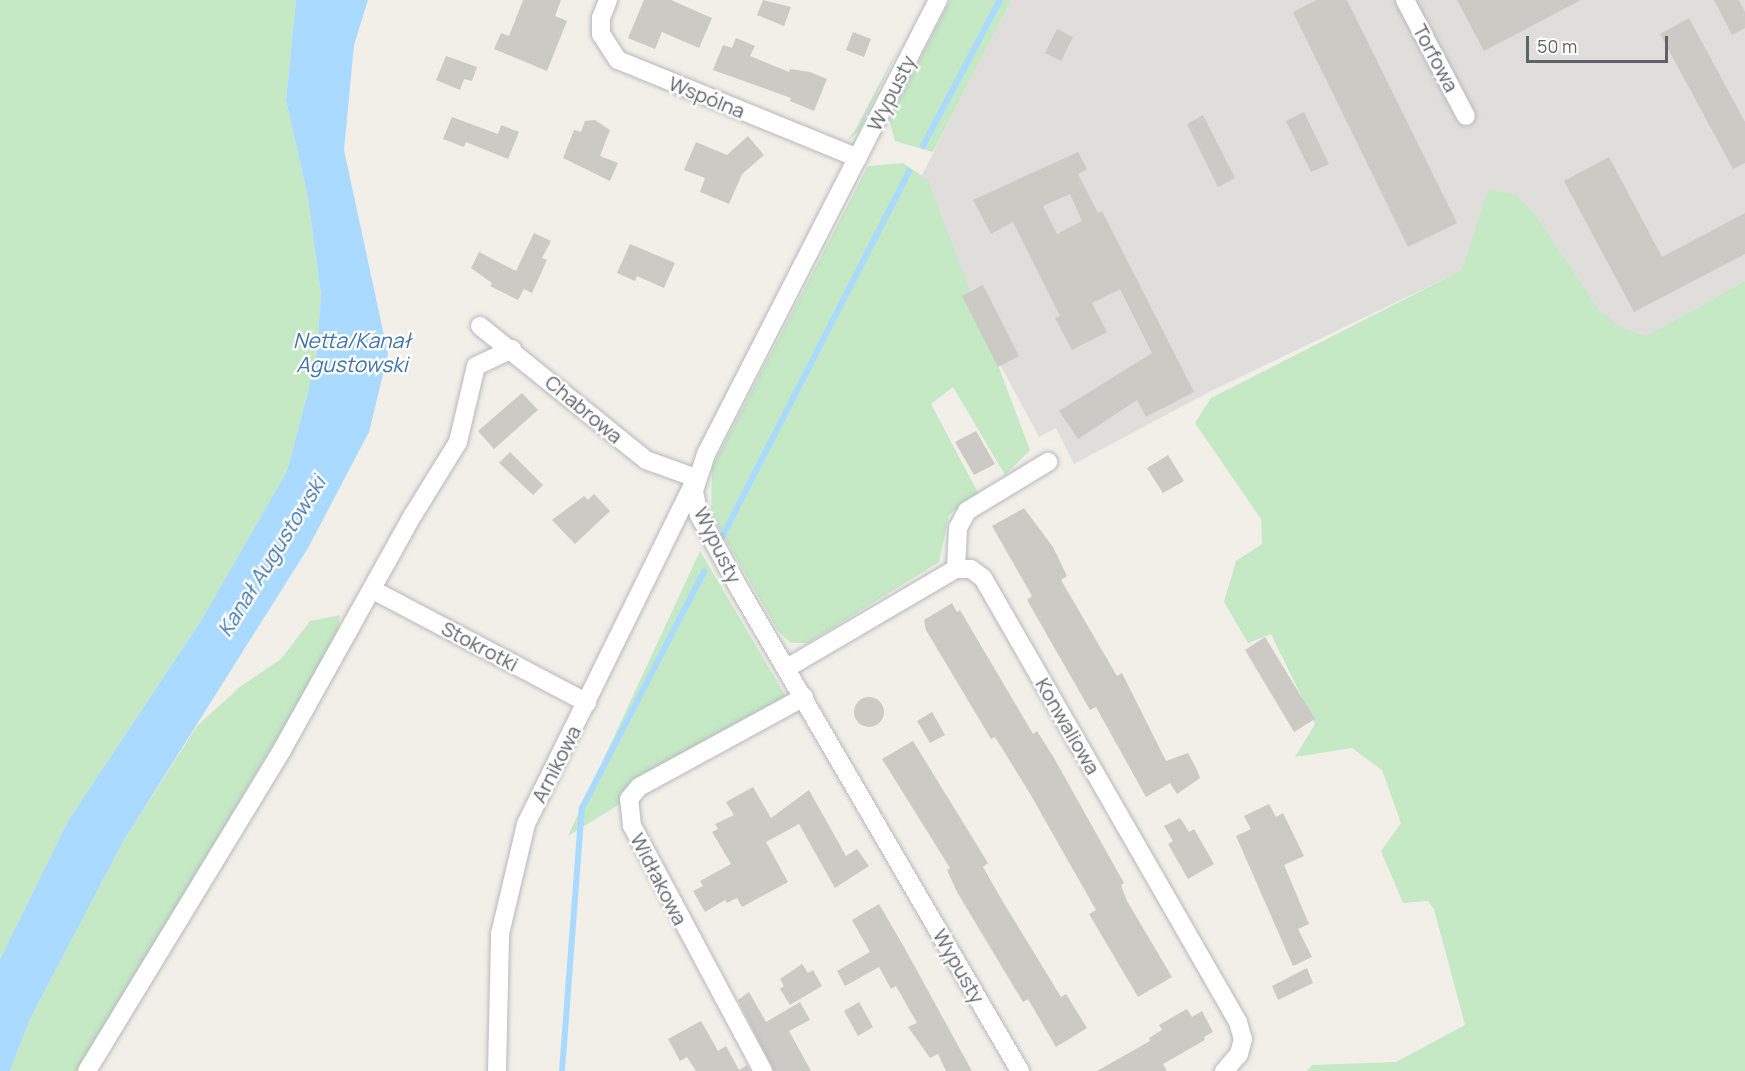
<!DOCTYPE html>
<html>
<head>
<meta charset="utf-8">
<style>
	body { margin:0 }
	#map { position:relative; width:1745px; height:1071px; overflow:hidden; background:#f1efe8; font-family:Manrope,sans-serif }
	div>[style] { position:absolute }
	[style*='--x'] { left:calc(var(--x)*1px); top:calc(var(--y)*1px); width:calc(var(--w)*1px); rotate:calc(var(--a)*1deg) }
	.industrial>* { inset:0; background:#e0deda }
	.green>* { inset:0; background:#c5e8c5 }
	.water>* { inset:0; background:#aadaff }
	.stream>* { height:6px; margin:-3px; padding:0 3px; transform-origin:3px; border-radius:3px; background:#aadaff }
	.building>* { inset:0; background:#cccac5 }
	.round { border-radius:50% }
	.roads { filter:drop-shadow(0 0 2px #b5b8bc) drop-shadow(0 0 2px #b5b8bc) }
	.minor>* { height:18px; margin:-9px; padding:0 9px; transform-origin:9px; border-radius:9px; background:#fff }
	span { translate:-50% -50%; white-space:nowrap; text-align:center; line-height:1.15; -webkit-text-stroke:4.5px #fff; paint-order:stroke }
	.street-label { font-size:20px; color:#5f6368 }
	.water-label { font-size:21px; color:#4174aa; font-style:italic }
	.scale { position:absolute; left:1526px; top:36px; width:142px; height:27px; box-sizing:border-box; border:3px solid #5f6368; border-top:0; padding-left:8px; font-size:18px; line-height:21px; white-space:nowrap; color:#5f6368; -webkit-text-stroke:4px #fff; paint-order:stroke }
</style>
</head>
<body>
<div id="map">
	<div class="industrial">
		<div style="clip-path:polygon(1010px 0,1745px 0,1745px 281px,1585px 370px,1488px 191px,1463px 270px,1211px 391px,1074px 464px,1056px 428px,1039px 437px,911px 197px)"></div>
	</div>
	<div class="green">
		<div style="clip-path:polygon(0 0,296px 0,286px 100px,308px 198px,321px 295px,316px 361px,287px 471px,202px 619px,68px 821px,0 959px)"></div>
		<div style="clip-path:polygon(950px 0,1011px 0,933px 152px,895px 141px,889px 120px)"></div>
		<div style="clip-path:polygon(899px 47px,859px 131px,846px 142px,854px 132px)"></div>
		<div style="clip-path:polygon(903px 163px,928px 180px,1030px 450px,1005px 475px,953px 387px,931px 404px,978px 493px,949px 515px,939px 562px,808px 643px,791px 643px,778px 631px,711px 514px,712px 467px,868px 166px)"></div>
		<div style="clip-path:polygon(1488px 190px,1515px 194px,1535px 215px,1600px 311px,1622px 328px,1646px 336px,1745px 281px,1745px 1071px,1307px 1071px,1312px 1065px,1396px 1062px,1465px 1025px,1434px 909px,1428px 901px,1403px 903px,1381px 851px,1401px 823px,1382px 770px,1352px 748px,1295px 757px,1315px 724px,1271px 634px,1248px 643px,1224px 602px,1236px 561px,1262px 544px,1261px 519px,1195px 423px,1211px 398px,1462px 270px)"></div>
		<div style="clip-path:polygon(700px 551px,788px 700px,568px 836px)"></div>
		<div style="clip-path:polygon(340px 615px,337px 638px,78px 1071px,10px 1071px,30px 1019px,124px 840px,197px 726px,241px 686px,281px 659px,310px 621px)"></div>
	</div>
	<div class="water">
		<div style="clip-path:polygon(296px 0,368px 0,354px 45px,344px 150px,388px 354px,369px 432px,308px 548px,124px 840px,30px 1019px,10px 1071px,0 1071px,0 959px,68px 821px,202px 619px,287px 471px,316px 361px,321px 295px,308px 198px,286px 100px)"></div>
	</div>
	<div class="stream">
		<div style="--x:923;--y:146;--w:165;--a:-62.2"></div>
		<div style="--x:722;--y:537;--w:411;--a:-62.9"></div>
		<div style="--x:562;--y:1071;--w:264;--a:-85.7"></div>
		<div style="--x:582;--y:808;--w:266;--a:-62.7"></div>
	</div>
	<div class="building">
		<div style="clip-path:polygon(523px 0,561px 0,555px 16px,567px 21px,547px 71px,494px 49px,501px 33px,509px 36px)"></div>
		<div style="clip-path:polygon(644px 0,671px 0,712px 18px,699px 48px,662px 32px,655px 49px,628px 38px)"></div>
		<div style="clip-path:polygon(763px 0,791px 7px,784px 26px,757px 15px)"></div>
		<div style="clip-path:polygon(1317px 0,1347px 0,1457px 223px,1408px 247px,1293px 12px)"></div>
		<div style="clip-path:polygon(1457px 0,1581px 0,1484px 51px)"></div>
		<div style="clip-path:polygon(1714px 0,1739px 0,1745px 12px,1745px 28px,1732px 35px)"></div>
		<div style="clip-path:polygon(1689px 18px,1745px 122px,1745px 163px,1733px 169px,1660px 34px)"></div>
		<div style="clip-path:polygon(1057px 29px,1073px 37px,1061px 61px,1045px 53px)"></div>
		<div style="clip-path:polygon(853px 32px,871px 39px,864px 57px,846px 50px)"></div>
		<div style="clip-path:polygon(736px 38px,755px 46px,750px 56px,789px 72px,790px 69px,810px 72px,827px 79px,814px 111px,790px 101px,791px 98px,713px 70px,723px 45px,732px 48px)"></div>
		<div style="clip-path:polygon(446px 56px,477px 67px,472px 81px,464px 79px,460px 90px,436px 80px)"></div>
		<div style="clip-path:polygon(1304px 112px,1329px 164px,1311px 172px,1286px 121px)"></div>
		<div style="clip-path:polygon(1203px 115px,1235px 178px,1218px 187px,1187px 124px)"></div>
		<div style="clip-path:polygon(452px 117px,498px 134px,501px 125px,519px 132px,508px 159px,466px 142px,464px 147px,443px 139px)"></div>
		<div style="clip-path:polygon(595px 120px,610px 130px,600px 156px,618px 163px,610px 181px,563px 158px,574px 130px,581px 132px,585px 121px)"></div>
		<div style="clip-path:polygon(748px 136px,764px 155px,742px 174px,729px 204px,700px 192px,705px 178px,684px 170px,696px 142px,727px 155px)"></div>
		<div style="clip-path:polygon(evenodd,1078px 152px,1087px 169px,1078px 174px,1098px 213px,1102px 211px,1194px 392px,1146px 417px,1137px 400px,1078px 439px,1059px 411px,1152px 353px,1120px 289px,1092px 303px,1107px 332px,1072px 350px,1055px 318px,1060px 316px,1013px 222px,991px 234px,973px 200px,1078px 152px,1070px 194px,1082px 221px,1057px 234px,1043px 206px,1070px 194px)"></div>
		<div style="clip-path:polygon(1609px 157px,1662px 257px,1745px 213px,1745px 254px,1634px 312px,1564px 181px)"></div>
		<div style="clip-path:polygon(534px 233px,551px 241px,542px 258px,547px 260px,532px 293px,524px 289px,518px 300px,490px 286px,492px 283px,471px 268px,479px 252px,516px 271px)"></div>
		<div style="clip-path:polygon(630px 244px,675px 263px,664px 288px,637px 276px,635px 281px,617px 273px)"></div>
		<div style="clip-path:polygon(983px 285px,1019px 356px,998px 367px,962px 296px)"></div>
		<div style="clip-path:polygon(522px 393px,538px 410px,494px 449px,478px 431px)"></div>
		<div style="clip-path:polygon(976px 431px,995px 464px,974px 475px,955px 442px)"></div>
		<div style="clip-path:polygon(510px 452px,543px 485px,533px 495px,499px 463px)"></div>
		<div style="clip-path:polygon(1168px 455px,1184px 481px,1163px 493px,1147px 468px)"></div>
		<div style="clip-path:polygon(594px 494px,610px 511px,575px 544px,552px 520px,584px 496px,588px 500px)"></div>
		<div style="clip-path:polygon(1024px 508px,1053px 547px,1067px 576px,1061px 580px,1117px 676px,1122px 673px,1166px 761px,1188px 753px,1197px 770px,1200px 778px,1177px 794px,1170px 783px,1146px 797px,1096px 707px,1090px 710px,1027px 600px,1032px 596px,992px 526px)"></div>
		<div style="clip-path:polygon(952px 603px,957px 612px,960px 610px,1033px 734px,1037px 731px,1054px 758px,1124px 883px,1121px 885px,1127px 901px,1172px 977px,1138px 997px,1089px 914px,1096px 910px,1029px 792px,995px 737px,991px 739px,926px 630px,924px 620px)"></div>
		<div style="clip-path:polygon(1265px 637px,1315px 719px,1294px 732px,1245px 650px)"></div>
		<div class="round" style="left:854px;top:697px;width:30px;height:30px"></div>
		<div style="clip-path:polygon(932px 712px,945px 735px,930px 743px,917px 721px)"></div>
		<div style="clip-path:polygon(913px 741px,988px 863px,983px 867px,1003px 902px,1061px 997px,1066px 994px,1087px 1028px,1056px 1047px,1028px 999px,1023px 1002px,957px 892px,947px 870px,950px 868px,882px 759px)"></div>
		<div style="clip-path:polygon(753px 787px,771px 818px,809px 790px,846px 856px,857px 849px,869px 866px,835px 888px,799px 824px,766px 842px,788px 882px,742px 907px,737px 898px,727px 903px,725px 900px,705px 912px,693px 891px,703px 886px,700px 881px,731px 864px,712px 832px,718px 829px,715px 824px,734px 815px,726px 802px)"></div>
		<div style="clip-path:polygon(1269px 804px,1276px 817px,1283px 813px,1304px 856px,1284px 865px,1309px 924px,1298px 929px,1312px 957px,1293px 966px,1236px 836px,1251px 829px,1244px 816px)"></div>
		<div style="clip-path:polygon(1180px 818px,1189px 832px,1194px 829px,1214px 864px,1188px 879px,1168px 844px,1173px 841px,1164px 826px)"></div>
		<div style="clip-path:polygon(879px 904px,904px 947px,972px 1071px,946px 1071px,938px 1054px,930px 1058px,908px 1027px,917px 1023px,896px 986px,891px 989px,879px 967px,845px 986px,837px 971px,870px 952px,852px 920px)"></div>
		<div style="clip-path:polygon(802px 964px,808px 973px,813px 970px,822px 986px,790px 1005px,780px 989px,784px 986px,780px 979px)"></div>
		<div style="clip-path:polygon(1307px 968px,1313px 983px,1278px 1000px,1272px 986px)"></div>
		<div style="clip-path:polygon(749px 992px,766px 1022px,800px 1002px,810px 1020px,789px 1031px,811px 1071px,774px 1071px,738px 1000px)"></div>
		<div style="clip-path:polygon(859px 1002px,873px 1027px,858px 1036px,844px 1011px)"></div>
		<div style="clip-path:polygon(1187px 1009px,1192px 1017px,1202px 1011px,1213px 1032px,1204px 1037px,1205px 1040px,1163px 1064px,1167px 1071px,1097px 1071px,1150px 1041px,1149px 1038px,1162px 1030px,1159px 1025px)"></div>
		<div style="clip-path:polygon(701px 1021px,718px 1051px,726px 1046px,739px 1070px,747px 1065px,750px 1071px,696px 1071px,687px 1057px,680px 1061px,668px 1039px)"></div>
	</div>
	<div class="roads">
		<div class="minor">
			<div style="--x:608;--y:0;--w:19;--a:111"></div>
			<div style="--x:601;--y:18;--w:16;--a:90"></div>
			<div style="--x:601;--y:34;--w:31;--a:57"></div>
			<div style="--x:618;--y:60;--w:259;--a:22.2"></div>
			<div style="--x:938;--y:0;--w:510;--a:117.07"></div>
			<div style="--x:706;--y:454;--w:40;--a:108"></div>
			<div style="--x:694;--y:492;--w:24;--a:78"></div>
			<div style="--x:699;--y:515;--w:85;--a:61.3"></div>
			<div style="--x:740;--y:590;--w:557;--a:59.8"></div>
			<div style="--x:1405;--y:0;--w:131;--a:62.3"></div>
			<div style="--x:480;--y:326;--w:213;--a:38.9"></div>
			<div style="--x:646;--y:460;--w:53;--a:19.8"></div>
			<div style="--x:956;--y:569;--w:41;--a:-87.2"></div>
			<div style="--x:958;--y:528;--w:19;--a:-62"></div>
			<div style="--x:967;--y:511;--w:95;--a:-31.2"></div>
			<div style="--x:373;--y:590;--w:242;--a:27.8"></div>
			<div style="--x:787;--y:668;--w:196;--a:-30.4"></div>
			<div style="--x:956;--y:569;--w:15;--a:0"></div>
			<div style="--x:971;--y:569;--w:15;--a:37"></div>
			<div style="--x:983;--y:578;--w:512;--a:60.13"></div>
			<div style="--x:1238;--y:1022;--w:18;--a:74"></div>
			<div style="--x:1243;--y:1039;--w:16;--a:105"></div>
			<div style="--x:1239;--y:1054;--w:23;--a:131"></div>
			<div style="--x:87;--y:1071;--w:376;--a:-58.7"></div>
			<div style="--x:282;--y:750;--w:269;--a:-60.9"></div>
			<div style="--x:413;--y:515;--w:86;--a:-58.3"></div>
			<div style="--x:458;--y:442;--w:78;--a:-76.7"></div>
			<div style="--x:476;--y:366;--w:40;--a:-25"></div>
			<div style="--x:497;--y:1071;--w:137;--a:-88.7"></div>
			<div style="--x:500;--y:934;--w:113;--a:-76.7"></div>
			<div style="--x:526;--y:824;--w:380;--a:-63.8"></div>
			<div style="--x:763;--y:1071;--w:278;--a:-118.1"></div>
			<div style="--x:632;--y:826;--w:27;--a:-96"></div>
			<div style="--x:629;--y:799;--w:16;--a:-50"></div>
			<div style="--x:639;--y:787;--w:188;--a:-28.6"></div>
		</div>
	</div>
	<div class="street-label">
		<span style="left:1436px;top:58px;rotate:62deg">Torfowa</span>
		<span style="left:891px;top:93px;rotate:-63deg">Wypusty</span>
		<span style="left:707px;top:97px;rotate:22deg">Wspólna</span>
		<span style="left:584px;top:409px;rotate:40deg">Chabrowa</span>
		<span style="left:718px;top:545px;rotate:64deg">Wypusty</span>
		<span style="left:480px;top:646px;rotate:28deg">Stokrotki</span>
		<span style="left:1068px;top:726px;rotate:60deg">Konwaliowa</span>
		<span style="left:556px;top:764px;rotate:-63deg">Arnikowa</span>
		<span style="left:659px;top:879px;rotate:63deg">Widłakowa</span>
		<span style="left:959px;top:966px;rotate:60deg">Wypusty</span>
	</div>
	<div class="water-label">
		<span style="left:352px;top:352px">Netta/Kanał<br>Agustowski</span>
		<span style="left:271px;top:556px;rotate:-58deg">Kanał Augustowski</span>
	</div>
	<div class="scale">50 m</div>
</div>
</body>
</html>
